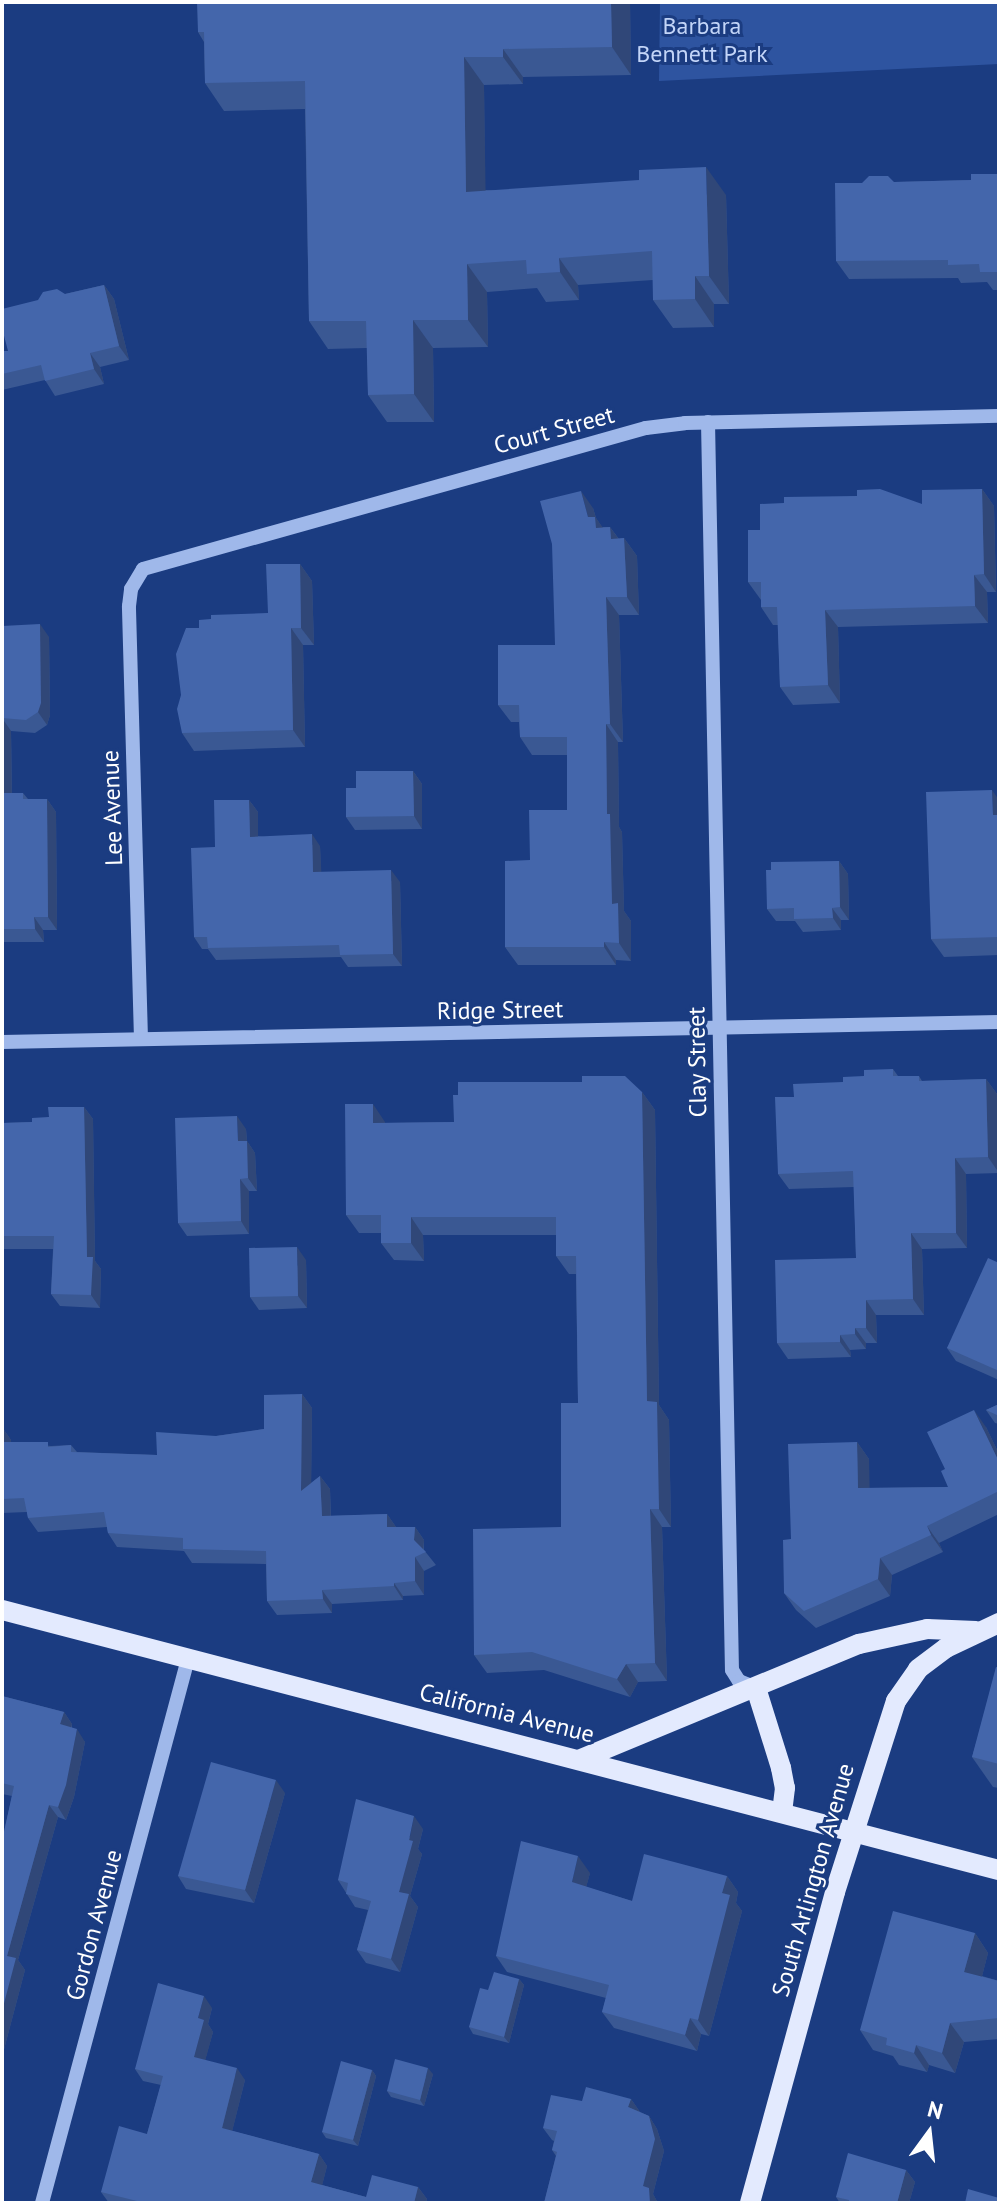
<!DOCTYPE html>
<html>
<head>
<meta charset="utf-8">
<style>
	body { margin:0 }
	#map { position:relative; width:1001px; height:2205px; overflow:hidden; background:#1b3c81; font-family:"PT Sans",sans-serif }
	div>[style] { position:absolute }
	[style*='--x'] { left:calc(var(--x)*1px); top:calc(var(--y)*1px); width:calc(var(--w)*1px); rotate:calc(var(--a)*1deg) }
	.green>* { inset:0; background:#2e54a0 }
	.minor>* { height:14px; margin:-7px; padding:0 7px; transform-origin:7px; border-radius:7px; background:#9fb8ea }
	.major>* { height:20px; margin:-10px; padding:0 10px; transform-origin:10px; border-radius:10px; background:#e3eafe }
	.wall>* { inset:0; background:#3a5893 }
	.shaded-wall>* { inset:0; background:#304778 }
	.building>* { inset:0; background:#4466ab }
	span { translate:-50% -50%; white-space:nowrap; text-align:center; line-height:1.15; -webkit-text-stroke:6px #1b3c81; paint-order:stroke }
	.park-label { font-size:24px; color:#c3d5f8 }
	.street-label { font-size:24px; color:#fff }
	.frame { position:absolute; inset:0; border:4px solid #fff; pointer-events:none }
	.north { position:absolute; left:889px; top:2093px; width:80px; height:80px; -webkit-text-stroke:6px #1b3c81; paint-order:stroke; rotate:15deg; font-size:22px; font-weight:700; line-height:32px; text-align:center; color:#fff }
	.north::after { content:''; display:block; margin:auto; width:28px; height:36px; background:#fff; clip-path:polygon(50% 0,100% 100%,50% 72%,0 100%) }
</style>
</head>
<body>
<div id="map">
	<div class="green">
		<div style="clip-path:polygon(660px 2px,999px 2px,999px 64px,659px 81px)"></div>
	</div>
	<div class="minor">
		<div style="--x:708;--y:422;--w:1248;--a:88.9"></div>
		<div style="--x:732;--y:1670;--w:13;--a:58"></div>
		<div style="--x:739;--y:1681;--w:18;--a:22"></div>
		<div style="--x:141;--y:1039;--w:433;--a:-91.6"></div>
		<div style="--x:129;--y:606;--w:17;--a:-83"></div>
		<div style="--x:131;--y:589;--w:23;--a:-59"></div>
		<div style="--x:143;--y:569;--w:522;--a:-15.66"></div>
		<div style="--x:646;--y:428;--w:39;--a:-7"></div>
		<div style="--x:685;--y:423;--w:314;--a:-1.3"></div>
		<div style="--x:2;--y:1042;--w:997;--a:-1.15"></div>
		<div style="--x:42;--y:2203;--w:563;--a:-74.98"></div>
	</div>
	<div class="major">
		<div style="--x:2;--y:1610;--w:1030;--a:14.62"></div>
		<div style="--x:756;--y:1688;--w:84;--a:72.6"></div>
		<div style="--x:781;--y:1768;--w:20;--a:79"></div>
		<div style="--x:785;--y:1788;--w:24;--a:97"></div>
		<div style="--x:581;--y:1759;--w:301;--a:-22.5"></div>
		<div style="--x:859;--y:1644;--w:70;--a:-12.4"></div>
		<div style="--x:927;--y:1629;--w:49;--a:2.3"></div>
		<div style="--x:750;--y:2203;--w:322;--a:-74.7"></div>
		<div style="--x:835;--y:1892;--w:201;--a:-72.3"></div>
		<div style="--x:896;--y:1701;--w:39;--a:-55"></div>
		<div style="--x:918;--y:1669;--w:35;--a:-37"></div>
		<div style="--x:946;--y:1648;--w:59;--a:-25.3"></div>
	</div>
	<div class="wall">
		<div style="clip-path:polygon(630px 2px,631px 75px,523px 77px,523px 84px,484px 85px,485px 190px,726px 195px,729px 304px,714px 304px,714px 327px,673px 328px,653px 300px,653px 280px,578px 285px,579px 300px,546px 302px,537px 288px,487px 292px,488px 347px,433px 348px,434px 422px,387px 422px,368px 395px,367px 348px,328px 349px,309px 321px,305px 109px,224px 111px,205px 83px,204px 42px,198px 32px)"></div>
		<div style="clip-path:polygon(999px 174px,999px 290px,993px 290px,987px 282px,961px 283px,958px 278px,849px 279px,836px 261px,894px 182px,971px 180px)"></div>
		<div style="clip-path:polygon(104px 285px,114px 299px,129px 360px,100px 367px,104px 384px,55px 396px,45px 380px,2px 390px,2px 351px,8px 351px,65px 294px)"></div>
		<div style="clip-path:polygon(982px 489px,994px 506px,996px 592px,987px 592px,988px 623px,838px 627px,840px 703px,793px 705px,780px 687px,778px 625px,773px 625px,761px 607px,761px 600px,748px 582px,760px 530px,784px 503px,857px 496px,922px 504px)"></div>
		<div style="clip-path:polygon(593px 508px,596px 518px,602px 527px,610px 527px,619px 539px,624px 538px,637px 556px,639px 615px,619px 615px,623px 742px,618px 742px,619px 827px,622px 832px,624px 911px,631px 921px,631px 961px,616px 960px,616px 965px,518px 965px,505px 947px,530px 860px,567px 810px,567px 755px,532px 755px,520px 737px,519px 722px,511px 722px,498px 705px,555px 645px)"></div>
		<div style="clip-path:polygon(300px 564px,312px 581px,314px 645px,303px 645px,305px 747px,194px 751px,182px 733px,199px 628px,268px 613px)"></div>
		<div style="clip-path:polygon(2px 626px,49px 637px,50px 715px,47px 725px,35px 733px,11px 731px,12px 793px,23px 793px,28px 799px,47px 799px,56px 812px,57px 930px,43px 930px,44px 942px,2px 942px)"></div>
		<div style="clip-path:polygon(413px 771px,422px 784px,422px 829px,355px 830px,346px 817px,356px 788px)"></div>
		<div style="clip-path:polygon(249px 800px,258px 812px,258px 836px,320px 846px,321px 872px,400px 882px,402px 966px,348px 967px,341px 957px,216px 960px,208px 949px,202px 949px,194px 937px,215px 847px)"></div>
		<div style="clip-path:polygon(999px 800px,999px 955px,944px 957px,931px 939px)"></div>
		<div style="clip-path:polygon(839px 861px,848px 874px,849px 920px,841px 920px,841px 930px,803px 932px,795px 921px,776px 921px,767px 909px,771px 870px)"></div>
		<div style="clip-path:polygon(893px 1069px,898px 1076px,919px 1076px,922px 1081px,986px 1079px,997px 1094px,999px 1173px,966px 1174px,967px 1248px,922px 1249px,924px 1315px,876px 1315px,877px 1343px,866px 1343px,866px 1349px,850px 1350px,851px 1357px,788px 1359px,777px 1343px,856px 1258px,854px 1187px,789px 1189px,778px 1174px,794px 1097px,843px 1082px)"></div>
		<div style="clip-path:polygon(642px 1092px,655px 1110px,659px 1405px,669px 1420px,671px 1527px,662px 1527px,667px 1681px,638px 1682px,630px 1697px,544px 1670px,487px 1673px,474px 1655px,561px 1527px,578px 1403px,576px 1274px,569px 1274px,556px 1256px,556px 1235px,423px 1235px,424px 1261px,394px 1260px,381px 1243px,381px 1233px,359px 1233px,346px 1215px,385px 1122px,385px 1123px,454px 1122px)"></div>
		<div style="clip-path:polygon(84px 1107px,93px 1119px,95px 1261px,101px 1269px,100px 1308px,60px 1306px,51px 1294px,53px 1249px,2px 1249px,2px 1123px,32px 1122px)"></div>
		<div style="clip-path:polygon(246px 1129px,247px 1141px,255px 1153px,257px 1191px,249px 1191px,249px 1234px,187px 1236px,178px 1223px)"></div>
		<div style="clip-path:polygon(306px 1260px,307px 1308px,259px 1310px,250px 1297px)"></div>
		<div style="clip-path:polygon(999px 1263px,999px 1380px,956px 1361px,947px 1348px)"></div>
		<div style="clip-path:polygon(302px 1394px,312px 1408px,311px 1483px,320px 1476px,330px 1489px,331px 1516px,387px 1514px,396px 1527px,415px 1527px,424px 1540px,424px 1550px,436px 1565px,424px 1571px,424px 1595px,403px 1596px,403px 1600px,332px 1604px,332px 1613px,277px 1615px,267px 1601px,266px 1564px,192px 1563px,184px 1551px,117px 1547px,108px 1533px,107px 1527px,38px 1532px,28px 1518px,27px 1512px,2px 1513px,2px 1427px,11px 1440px,11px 1442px,51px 1446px,71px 1445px,77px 1452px,157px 1455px,216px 1436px,264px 1429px)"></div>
		<div style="clip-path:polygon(999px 1404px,999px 1424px,995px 1423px,986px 1410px)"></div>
		<div style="clip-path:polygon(986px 1427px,999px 1454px,999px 1514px,939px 1543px,943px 1552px,892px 1575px,890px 1596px,816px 1628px,796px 1610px,784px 1593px,791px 1539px,857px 1442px,869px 1459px,869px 1488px,948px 1487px,945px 1469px)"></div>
		<div style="clip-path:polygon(999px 1668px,999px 1788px,993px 1787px,972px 1757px)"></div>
		<div style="clip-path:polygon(2px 1696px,64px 1712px,72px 1724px,72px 1728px,85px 1742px,74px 1797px,66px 1820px,58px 1817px,18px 1960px,25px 1970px,2px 2057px,2px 1841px,12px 1796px,2px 1794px)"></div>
		<div style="clip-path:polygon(285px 1793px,254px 1903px,186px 1889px,178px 1876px)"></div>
		<div style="clip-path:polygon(423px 1829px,418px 1849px,422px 1854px,410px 1896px,418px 1907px,400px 1972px,366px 1963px,357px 1950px,368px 1910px,355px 1907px,338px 1880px)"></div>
		<div style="clip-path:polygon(590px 1873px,586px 1887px,632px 1901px,727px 1876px,738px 1892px,736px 1903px,742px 1911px,709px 2036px,701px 2034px,697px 2051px,614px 2028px,602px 2012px,606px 1998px,507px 1972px,496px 1956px)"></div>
		<div style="clip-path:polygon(975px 1933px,988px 1953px,982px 1976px,999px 1981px,999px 2039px,964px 2042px,955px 2073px,929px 2065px,927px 2072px,899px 2065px,893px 2056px,873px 2050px,860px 2030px)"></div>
		<div style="clip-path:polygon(519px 1979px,524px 1985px,509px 2043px,473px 2034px,469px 2027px,488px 1990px)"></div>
		<div style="clip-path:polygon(212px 2008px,208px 2024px,213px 2032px,205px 2060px,245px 2080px,232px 2131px,319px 2154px,327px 2166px,322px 2185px,366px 2197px,418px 2187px,427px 2199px,426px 2203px,109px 2203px,101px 2192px,147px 2134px,161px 2085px,143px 2081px,135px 2069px)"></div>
		<div style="clip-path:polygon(372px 2070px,376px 2076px,358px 2146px,326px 2138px,322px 2132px)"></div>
		<div style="clip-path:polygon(433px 2074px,424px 2106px,391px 2097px,387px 2091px)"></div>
		<div style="clip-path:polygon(631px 2099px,640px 2112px,649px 2116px,657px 2129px,664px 2151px,653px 2194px,658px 2203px,544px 2203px,556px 2156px,552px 2150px,554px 2141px,552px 2140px,543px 2128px,582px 2101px)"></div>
		<div style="clip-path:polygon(906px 2170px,915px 2182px,909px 2203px,840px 2203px,836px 2197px)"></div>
	</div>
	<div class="shaded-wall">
		<div style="clip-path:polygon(611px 2px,630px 2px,631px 75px,612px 47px)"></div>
		<div style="clip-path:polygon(503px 49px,523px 77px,523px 84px,503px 57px)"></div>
		<div style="clip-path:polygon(464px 57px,484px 85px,486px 219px,466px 192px)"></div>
		<div style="clip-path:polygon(706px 167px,726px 195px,729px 304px,709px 276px)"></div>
		<div style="clip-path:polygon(559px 258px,578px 285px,579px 300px,560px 272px)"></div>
		<div style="clip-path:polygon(467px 264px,487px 292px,488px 347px,468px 320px)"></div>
		<div style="clip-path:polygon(695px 276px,714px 304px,714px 327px,695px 299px)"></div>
		<div style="clip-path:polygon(104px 285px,114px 299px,129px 360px,119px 346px)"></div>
		<div style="clip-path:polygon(413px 320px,433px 348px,434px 422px,414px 394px)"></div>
		<div style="clip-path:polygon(90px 353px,100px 367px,104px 384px,94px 369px)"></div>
		<div style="clip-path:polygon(982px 489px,994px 506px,996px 592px,984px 574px)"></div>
		<div style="clip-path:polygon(581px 491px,593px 508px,596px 518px,608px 535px,608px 546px,588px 517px)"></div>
		<div style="clip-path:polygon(610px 527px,623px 545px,611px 539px)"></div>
		<div style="clip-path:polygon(624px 538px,637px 556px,639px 615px,627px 597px)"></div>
		<div style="clip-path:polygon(300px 564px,312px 581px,314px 645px,301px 628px)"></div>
		<div style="clip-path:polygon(974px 575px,987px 592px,988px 623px,975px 606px)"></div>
		<div style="clip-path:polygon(606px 597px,619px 615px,623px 742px,610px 724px)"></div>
		<div style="clip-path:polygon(825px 610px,838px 627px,840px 703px,828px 685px)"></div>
		<div style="clip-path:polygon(40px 624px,49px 637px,50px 715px,47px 725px,38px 712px)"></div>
		<div style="clip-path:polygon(291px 628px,303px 645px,305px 747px,293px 730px)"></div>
		<div style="clip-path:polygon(2px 718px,11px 731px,12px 806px,4px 793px)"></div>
		<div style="clip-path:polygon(606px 724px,618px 742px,619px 827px,622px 832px,624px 911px,631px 921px,631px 961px,619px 943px,612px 904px,607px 814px)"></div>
		<div style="clip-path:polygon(413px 771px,422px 784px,422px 829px,414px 816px)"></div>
		<div style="clip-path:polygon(992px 790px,999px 800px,999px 823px,993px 815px)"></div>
		<div style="clip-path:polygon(47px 799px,56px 812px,57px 930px,48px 917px)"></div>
		<div style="clip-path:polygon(249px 800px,258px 812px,258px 849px,250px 837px)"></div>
		<div style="clip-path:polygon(312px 834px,320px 846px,322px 884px,313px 872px)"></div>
		<div style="clip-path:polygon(839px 861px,848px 874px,849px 920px,840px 907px)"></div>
		<div style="clip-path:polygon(391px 870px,400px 882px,402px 966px,393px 954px)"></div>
		<div style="clip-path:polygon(832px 908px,841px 920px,841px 930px,833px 918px)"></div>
		<div style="clip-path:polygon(34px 917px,43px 930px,44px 942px,35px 929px)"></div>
		<div style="clip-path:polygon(604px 942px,616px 960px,616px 965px,604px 947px)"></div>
		<div style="clip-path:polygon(986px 1079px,997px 1094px,999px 1173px,988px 1157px)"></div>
		<div style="clip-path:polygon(642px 1092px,655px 1110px,659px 1405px,669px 1420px,671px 1527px,659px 1509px,647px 1401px)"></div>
		<div style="clip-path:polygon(373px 1104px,385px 1122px,386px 1141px,373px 1123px)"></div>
		<div style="clip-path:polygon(84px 1107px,93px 1119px,95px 1261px,101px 1269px,100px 1308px,91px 1295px,87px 1257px)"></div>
		<div style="clip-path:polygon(237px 1116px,246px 1129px,247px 1141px,255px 1153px,257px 1191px,248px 1178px,238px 1141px)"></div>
		<div style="clip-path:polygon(955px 1158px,966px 1174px,967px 1248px,956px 1233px)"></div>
		<div style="clip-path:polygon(240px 1179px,249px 1191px,249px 1234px,241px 1221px)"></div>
		<div style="clip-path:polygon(411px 1217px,423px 1235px,424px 1261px,411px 1243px)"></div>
		<div style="clip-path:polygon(911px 1233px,922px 1249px,924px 1315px,913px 1299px)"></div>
		<div style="clip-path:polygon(297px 1247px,306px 1260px,307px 1308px,298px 1296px)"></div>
		<div style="clip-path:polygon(866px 1300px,876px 1315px,877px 1343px,866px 1328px)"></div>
		<div style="clip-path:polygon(855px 1328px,866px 1343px,866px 1349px,855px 1334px)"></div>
		<div style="clip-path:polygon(840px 1335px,850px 1350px,851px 1357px,840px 1342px)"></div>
		<div style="clip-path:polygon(302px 1394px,312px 1408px,311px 1505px,301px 1491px)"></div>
		<div style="clip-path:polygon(974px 1410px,986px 1427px,999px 1454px,999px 1462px)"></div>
		<div style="clip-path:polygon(2px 1427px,11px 1440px,11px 1455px,2px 1442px)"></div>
		<div style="clip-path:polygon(857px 1442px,869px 1459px,870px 1505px,858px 1488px)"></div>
		<div style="clip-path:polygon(320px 1476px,330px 1489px,331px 1530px,322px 1516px)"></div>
		<div style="clip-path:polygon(650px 1509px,662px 1527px,667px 1681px,655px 1663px)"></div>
		<div style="clip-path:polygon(387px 1514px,396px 1527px,387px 1527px)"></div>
		<div style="clip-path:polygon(927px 1526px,939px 1543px,943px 1552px,931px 1535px)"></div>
		<div style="clip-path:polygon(415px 1527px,424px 1540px,423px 1554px,414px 1540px)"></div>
		<div style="clip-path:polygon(415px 1557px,424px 1571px,424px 1595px,415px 1581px)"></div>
		<div style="clip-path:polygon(880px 1558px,892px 1575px,890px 1596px,878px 1579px)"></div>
		<div style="clip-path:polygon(394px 1583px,403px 1596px,403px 1600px,394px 1586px)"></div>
		<div style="clip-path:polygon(322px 1590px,332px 1604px,332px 1613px,323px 1599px)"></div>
		<div style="clip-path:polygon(626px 1664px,638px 1682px,630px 1697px,617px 1679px)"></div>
		<div style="clip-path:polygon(64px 1712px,72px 1724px,69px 1737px,60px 1724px)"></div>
		<div style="clip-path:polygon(77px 1729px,85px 1742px,74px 1797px,66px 1820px,58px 1807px)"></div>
		<div style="clip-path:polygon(276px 1780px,285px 1793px,254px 1903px,245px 1890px)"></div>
		<div style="clip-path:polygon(49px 1805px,58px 1817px,18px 1960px,25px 1970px,2px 2057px,2px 2011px,7px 1956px)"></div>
		<div style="clip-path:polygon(414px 1816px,423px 1829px,418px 1849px,422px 1854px,410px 1896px,418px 1907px,400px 1972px,391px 1959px,399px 1892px)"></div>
		<div style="clip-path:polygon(578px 1856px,590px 1873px,583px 1899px,572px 1882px)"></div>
		<div style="clip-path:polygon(727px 1876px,738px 1892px,736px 1903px,742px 1911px,709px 2036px,698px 2020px,722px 1893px)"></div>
		<div style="clip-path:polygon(975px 1933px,988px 1953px,978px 1992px,964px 1972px)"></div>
		<div style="clip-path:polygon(519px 1979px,524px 1985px,509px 2043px,504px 2037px)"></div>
		<div style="clip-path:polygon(204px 1996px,212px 2008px,208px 2024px,213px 2032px,203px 2069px,194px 2057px,198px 2018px)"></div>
		<div style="clip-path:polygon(690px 2018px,701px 2034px,697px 2051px,685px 2035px)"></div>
		<div style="clip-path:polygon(950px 2023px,964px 2042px,955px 2073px,942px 2053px)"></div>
		<div style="clip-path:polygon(916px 2045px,929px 2065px,927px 2072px,914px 2053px)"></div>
		<div style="clip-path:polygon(237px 2068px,245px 2080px,230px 2140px,222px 2128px)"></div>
		<div style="clip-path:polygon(428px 2068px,433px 2074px,424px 2106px,420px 2100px)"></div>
		<div style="clip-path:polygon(372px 2070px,376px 2076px,358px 2146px,353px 2140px)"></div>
		<div style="clip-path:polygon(631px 2099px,640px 2112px,628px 2107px)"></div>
		<div style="clip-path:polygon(649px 2116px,657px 2129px,664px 2151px,653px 2194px,658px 2203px,650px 2203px,643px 2186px)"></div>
		<div style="clip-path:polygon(319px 2154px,327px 2166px,320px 2194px,311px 2182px)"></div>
		<div style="clip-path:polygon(906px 2170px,915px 2182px,909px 2203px,897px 2203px)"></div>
		<div style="clip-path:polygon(418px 2187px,427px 2199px,426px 2203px,414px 2203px)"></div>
	</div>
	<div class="building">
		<div style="clip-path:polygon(197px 2px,611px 2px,612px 47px,503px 49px,503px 57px,464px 57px,466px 192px,639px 180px,639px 170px,706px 167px,709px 276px,695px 276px,695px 299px,653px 300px,652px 251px,559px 258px,560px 272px,527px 274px,526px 260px,467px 264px,468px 320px,413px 320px,414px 394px,368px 395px,366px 321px,309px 321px,305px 81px,205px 83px,204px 32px,198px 32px)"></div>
		<div style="clip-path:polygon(971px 174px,999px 174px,999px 272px,980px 272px,979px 264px,948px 265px,948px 260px,836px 261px,835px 183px,862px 183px,869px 176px,888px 176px,894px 182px,971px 180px)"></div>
		<div style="clip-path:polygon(104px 285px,119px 346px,90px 353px,94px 369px,45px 381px,41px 365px,2px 374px,2px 351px,8px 351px,2px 328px,2px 309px,38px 300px,43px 292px,57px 289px,65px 294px)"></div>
		<div style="clip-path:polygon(880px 489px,922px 504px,922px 490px,982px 489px,984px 574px,974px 575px,975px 606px,825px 610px,828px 685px,780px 687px,777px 607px,761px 607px,761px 582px,748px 582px,748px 530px,760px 530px,760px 504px,784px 503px,784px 497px,857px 496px,857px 490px)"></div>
		<div style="clip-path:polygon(581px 491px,588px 517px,595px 517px,596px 528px,610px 527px,611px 539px,624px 538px,627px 597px,606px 597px,610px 724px,606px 724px,607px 814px,610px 814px,612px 904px,618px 903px,619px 943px,604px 942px,604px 947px,505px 947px,505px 861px,530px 860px,529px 810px,567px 810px,567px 737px,520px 737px,519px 705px,498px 705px,498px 645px,555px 645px,552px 544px,540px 501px)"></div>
		<div style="clip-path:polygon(266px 564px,300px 564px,301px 628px,291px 628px,293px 730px,182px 733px,177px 709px,181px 695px,176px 654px,186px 628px,199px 628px,199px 620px,211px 619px,211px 615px,268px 613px)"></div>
		<div style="clip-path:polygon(40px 624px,41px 703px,38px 712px,26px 720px,2px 718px,2px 626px)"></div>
		<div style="clip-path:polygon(2px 724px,4px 793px,23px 793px,23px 799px,47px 799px,48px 917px,34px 917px,35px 929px,2px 929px)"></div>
		<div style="clip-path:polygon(356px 771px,413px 771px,414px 816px,346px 817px,346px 788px,356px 788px)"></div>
		<div style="clip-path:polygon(992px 790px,993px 815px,999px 815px,999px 937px,931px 939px,926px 792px)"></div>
		<div style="clip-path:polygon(214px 800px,249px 800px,250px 837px,312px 834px,313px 872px,391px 870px,393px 954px,340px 955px,339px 945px,208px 948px,207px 937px,194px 937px,191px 848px,215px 847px)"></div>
		<div style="clip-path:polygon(839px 861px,840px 907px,832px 908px,833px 918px,794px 919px,794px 908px,767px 909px,766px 870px,771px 870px,771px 862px)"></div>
		<div style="clip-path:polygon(893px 1069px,893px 1076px,919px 1076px,919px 1081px,986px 1079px,988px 1157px,955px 1158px,956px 1233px,911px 1233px,913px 1299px,866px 1300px,866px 1328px,855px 1328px,855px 1334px,840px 1335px,840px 1342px,777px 1343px,775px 1260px,856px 1258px,853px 1171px,778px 1174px,775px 1097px,794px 1097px,793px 1084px,843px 1082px,843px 1077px,864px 1076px,864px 1070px)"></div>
		<div style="clip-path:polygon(582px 1076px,625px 1076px,642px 1092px,647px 1401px,657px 1402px,659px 1509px,650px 1509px,655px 1663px,626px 1664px,617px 1679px,532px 1652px,474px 1655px,473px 1529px,561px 1527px,561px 1403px,578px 1403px,576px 1256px,556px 1256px,556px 1217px,411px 1217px,411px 1243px,381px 1243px,381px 1215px,346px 1215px,345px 1104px,373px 1104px,373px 1123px,454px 1122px,453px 1095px,458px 1095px,458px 1082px,582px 1082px)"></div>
		<div style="clip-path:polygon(48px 1107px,84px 1107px,87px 1257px,93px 1257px,91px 1295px,51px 1294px,54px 1236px,2px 1236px,2px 1123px,32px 1122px,32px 1118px,49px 1117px)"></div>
		<div style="clip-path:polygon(237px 1116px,238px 1141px,247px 1141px,248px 1178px,240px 1179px,241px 1221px,178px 1223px,175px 1118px)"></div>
		<div style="clip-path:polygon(297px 1247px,298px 1296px,250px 1297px,249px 1248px)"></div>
		<div style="clip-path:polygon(988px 1258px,999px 1263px,999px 1371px,947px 1348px)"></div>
		<div style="clip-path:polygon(302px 1394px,301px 1491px,320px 1476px,322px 1516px,387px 1514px,387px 1527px,415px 1527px,414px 1540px,426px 1552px,415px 1557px,415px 1581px,394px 1583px,394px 1586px,322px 1590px,323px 1599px,267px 1601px,266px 1551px,183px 1549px,183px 1538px,108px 1533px,104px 1512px,28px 1518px,24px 1498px,2px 1499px,2px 1442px,48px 1442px,48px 1447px,71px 1445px,71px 1452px,157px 1455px,156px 1432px,216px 1436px,264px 1429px,264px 1395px)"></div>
		<div style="clip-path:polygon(999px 1404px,999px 1416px,986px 1410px)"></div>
		<div style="clip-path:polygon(974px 1410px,999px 1462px,999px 1491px,927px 1526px,931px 1535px,880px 1558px,878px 1579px,804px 1611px,784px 1593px,783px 1540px,791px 1539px,788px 1444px,857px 1442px,858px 1488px,948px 1487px,941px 1471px,945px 1469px,927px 1432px)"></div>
		<div style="clip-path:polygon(996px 1667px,999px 1668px,999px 1764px,972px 1757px)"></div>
		<div style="clip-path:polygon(2px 1696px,64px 1712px,60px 1724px,77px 1729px,66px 1785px,58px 1807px,49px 1805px,7px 1956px,16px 1958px,2px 2011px,2px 1841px,14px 1786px,2px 1783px)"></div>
		<div style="clip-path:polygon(211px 1762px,276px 1780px,245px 1890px,178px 1876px)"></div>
		<div style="clip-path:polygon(356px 1799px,414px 1816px,409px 1840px,413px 1841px,399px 1892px,409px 1894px,391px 1959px,357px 1950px,371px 1901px,346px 1894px,348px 1883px,338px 1880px)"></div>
		<div style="clip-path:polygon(521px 1841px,578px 1856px,572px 1882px,632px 1901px,644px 1854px,727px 1876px,722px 1893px,730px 1895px,698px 2020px,690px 2018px,685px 2035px,602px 2012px,609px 1985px,496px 1956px)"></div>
		<div style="clip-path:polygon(893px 1911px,975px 1933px,964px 1972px,999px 1981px,999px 2018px,950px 2023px,942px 2053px,916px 2045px,914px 2053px,886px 2045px,887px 2038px,860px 2030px)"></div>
		<div style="clip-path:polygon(494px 1972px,519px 1979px,504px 2037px,469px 2027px,480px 1988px,488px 1990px)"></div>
		<div style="clip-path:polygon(158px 1983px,204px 1996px,198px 2018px,204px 2020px,194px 2057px,237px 2068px,222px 2128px,319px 2154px,311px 2182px,366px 2197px,372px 2175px,418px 2187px,414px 2203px,145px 2203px,101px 2192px,119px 2126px,147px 2134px,163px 2076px,135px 2069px)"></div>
		<div style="clip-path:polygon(395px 2059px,428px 2068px,420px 2100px,387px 2091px)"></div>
		<div style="clip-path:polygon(341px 2061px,372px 2070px,353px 2140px,322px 2132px)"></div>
		<div style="clip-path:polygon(586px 2087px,631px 2099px,628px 2107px,649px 2116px,655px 2139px,643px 2186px,649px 2188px,650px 2203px,544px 2203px,557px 2152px,552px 2150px,557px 2131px,543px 2128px,551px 2095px,582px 2101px)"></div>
		<div style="clip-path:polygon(848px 2153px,906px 2170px,897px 2203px,849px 2203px,849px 2200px,836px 2197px)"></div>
		<div style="clip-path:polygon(968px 2189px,999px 2198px,999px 2203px,965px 2203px)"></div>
	</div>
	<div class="park-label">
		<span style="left:702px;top:40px">Barbara<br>Bennett Park</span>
	</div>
	<div class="street-label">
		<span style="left:554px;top:430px;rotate:-15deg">Court Street</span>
		<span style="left:112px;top:808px;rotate:-92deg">Lee Avenue</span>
		<span style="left:500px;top:1010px;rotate:-1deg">Ridge Street</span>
		<span style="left:697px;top:1062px;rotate:-91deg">Clay Street</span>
		<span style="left:507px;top:1713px;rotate:14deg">California Avenue</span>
		<span style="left:813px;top:1880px;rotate:-74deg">South Arlington Avenue</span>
		<span style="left:94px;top:1925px;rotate:-75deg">Gordon Avenue</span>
	</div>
	<div class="frame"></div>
	<div class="north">N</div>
</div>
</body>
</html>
